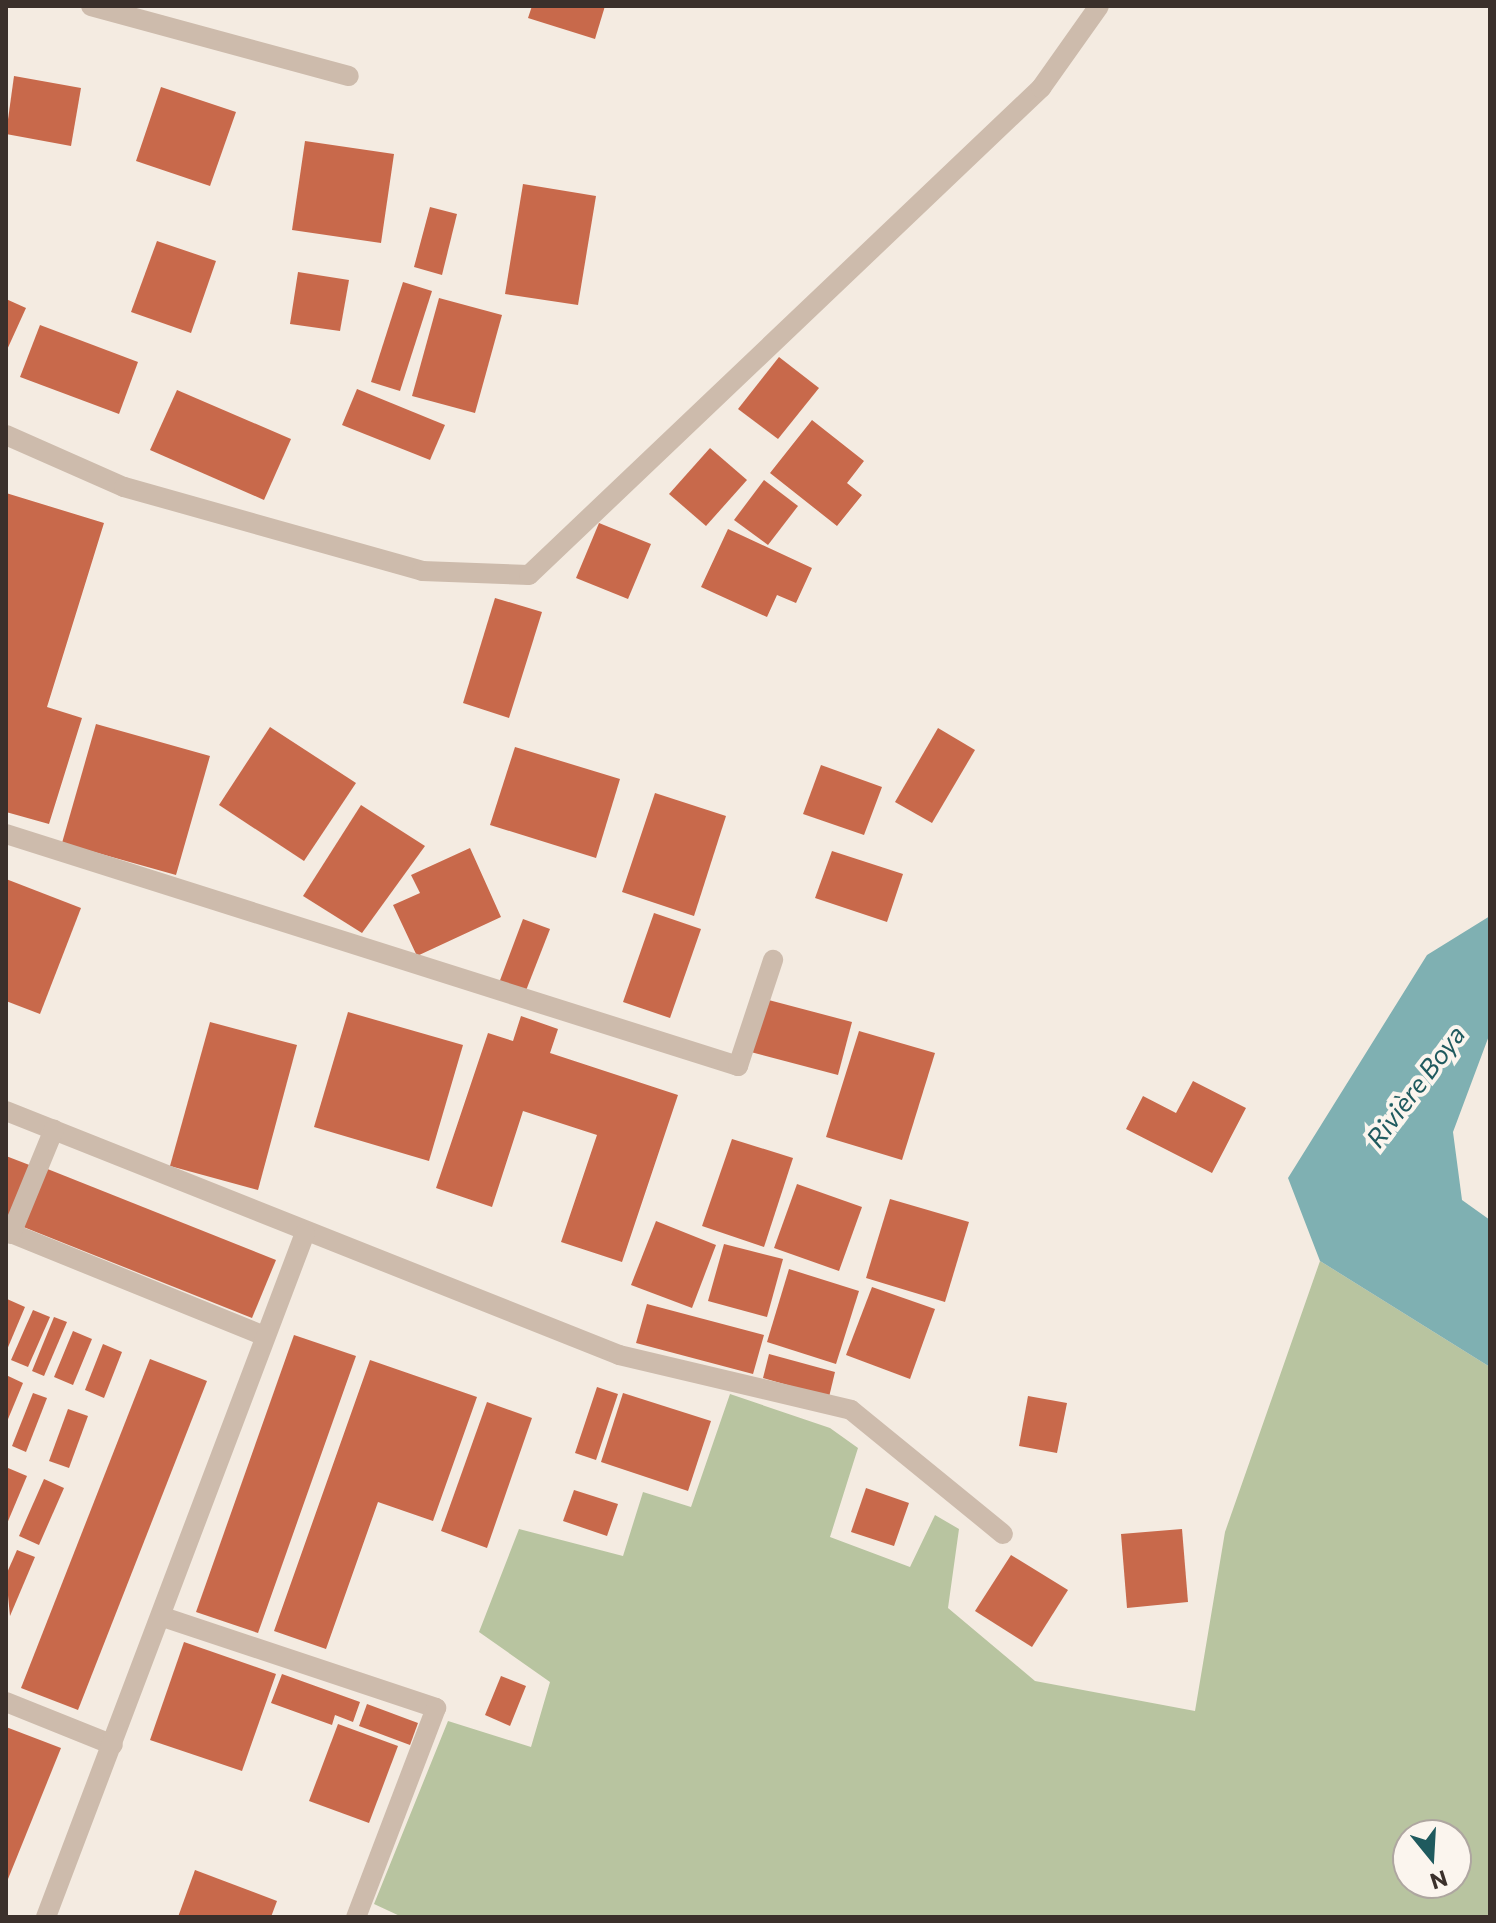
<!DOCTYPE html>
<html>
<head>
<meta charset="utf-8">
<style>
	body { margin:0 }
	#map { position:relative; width:1496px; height:1923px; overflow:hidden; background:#f4ebe1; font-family:Commissioner,sans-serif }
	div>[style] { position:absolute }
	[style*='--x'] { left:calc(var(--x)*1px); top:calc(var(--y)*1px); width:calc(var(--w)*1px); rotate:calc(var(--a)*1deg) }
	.green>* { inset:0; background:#b8c4a0 }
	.water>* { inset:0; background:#7fb0b2 }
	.building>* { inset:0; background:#c8694b }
	.minor>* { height:20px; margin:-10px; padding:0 10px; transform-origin:10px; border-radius:10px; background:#cdbbac }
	span { translate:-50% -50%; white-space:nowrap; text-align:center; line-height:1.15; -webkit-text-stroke:8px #fbf5ee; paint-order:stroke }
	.water-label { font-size:26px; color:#1f5a5e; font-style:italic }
	.frame { position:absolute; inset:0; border:8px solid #3b302b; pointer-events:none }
	.north { position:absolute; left:1392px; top:1819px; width:80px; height:80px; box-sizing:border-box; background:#fbf5ee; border:2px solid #aea6a0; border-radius:50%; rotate:162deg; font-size:22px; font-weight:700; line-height:32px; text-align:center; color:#3b302b }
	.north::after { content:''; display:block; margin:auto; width:28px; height:36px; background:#1f5a5e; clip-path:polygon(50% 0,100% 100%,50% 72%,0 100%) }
</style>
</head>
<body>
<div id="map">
	<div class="green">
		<div style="clip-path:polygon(evenodd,1320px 1261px,1490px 1367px,1490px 1917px,402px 1917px,374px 1904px,448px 1721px,531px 1747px,550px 1682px,479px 1632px,519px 1529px,623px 1556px,643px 1492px,691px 1507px,730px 1394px,830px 1428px,858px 1448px,830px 1537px,910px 1567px,935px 1515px,959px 1529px,948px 1608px,1035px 1681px,1195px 1711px,1225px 1532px,1320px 1261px,1408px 1835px,1456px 1835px,1456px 1883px,1408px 1883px,1408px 1835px)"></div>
	</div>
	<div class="water">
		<div style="clip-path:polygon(1490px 916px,1490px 1033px,1453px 1132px,1462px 1200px,1490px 1220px,1490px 1367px,1320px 1261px,1288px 1178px,1427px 955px)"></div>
	</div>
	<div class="building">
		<div style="clip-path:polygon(532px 6px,605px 6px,595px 39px,528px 18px)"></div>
		<div style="clip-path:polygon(14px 76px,81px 88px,71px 146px,6px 134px)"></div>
		<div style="clip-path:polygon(161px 87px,236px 112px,210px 186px,136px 161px)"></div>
		<div style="clip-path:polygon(305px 141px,394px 154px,381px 243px,292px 230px)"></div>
		<div style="clip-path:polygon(523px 184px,596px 196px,578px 305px,505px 294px)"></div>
		<div style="clip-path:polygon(430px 207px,457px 214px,442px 275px,414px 267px)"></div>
		<div style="clip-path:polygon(157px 241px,216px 261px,191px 333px,131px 312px)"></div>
		<div style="clip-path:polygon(298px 272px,349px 280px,340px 331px,290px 324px)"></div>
		<div style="clip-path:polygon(403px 282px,432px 291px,400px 391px,371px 382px)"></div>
		<div style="clip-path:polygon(439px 298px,502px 315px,475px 413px,412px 396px)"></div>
		<div style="clip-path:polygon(6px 299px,26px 308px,6px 352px)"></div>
		<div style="clip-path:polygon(40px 325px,138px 362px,119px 414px,20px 377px)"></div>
		<div style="clip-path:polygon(779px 357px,819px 388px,778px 439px,738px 409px)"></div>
		<div style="clip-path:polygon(357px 389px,445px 425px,430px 460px,342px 425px)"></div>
		<div style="clip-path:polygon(177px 390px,291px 439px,264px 500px,150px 450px)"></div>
		<div style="clip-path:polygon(812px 420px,864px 461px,847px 483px,862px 495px,837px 526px,770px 473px)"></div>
		<div style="clip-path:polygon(710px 448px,747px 480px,706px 526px,669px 494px)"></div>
		<div style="clip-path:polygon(764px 480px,798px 506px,768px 545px,734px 520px)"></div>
		<div style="clip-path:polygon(6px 493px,104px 523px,47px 707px,82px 718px,49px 824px,6px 812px)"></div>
		<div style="clip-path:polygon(599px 523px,651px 544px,628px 599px,576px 578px)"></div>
		<div style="clip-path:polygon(728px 529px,812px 568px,796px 603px,777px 595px,767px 617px,701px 587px)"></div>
		<div style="clip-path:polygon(495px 598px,542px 612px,509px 718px,463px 703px)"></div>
		<div style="clip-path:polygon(96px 724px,210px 756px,176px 875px,62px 843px)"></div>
		<div style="clip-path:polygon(270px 727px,356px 783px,304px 861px,219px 805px)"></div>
		<div style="clip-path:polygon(938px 728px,975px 750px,932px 823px,895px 802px)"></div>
		<div style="clip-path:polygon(515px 747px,620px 779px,596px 858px,490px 825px)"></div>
		<div style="clip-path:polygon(821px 765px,882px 787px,864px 835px,803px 814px)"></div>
		<div style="clip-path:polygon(655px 793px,726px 816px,694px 916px,622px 892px)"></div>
		<div style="clip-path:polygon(361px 805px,425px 846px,362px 933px,303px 896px)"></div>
		<div style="clip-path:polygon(470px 848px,501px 917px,417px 956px,393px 905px,420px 893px,411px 875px)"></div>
		<div style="clip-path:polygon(832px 851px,903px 874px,887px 922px,815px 898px)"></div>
		<div style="clip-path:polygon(6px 879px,81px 908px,40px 1014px,6px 1001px)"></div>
		<div style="clip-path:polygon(654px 913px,701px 929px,670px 1018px,623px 1002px)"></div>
		<div style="clip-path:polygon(523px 919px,550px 929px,525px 993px,499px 983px)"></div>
		<div style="clip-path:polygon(761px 998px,852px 1022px,838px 1075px,747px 1051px)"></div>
		<div style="clip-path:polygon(348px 1012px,463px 1045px,429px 1161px,314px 1127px)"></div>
		<div style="clip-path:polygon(521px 1016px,558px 1029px,550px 1053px,678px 1095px,622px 1262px,561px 1242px,597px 1135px,523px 1111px,492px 1207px,436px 1188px,488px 1033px,513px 1041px)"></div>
		<div style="clip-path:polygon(210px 1022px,297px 1045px,258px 1190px,170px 1166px)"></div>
		<div style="clip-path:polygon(859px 1031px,935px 1053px,902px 1160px,826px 1137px)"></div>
		<div style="clip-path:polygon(1193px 1081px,1246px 1108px,1212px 1173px,1126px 1129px,1143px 1096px,1176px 1113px)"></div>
		<div style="clip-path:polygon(732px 1139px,793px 1158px,764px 1247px,702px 1226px)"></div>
		<div style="clip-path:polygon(6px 1156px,32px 1166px,6px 1222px)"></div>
		<div style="clip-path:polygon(45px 1168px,276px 1260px,252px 1318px,21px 1226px)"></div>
		<div style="clip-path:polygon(797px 1184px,862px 1207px,839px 1271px,774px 1248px)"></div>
		<div style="clip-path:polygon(890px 1199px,969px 1222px,945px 1302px,866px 1278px)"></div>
		<div style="clip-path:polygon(656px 1221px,716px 1245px,692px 1308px,631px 1285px)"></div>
		<div style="clip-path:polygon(724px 1244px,783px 1259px,767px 1317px,708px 1301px)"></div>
		<div style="clip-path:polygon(789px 1269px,859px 1291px,836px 1364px,767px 1342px)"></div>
		<div style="clip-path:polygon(872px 1287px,935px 1309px,910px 1379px,846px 1355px)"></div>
		<div style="clip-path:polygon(7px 1299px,25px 1307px,6px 1352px,6px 1302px)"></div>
		<div style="clip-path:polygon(647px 1304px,764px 1335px,753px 1374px,636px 1343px)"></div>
		<div style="clip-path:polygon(33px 1310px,50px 1317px,28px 1367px,11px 1360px)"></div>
		<div style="clip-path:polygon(54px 1317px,67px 1322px,44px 1376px,32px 1371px)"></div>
		<div style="clip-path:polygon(73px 1331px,92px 1339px,73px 1385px,54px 1377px)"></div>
		<div style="clip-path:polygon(294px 1335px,356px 1356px,258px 1633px,196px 1612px)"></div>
		<div style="clip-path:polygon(103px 1344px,122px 1352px,104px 1398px,85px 1390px)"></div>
		<div style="clip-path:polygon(769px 1354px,835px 1372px,829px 1397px,763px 1378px)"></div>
		<div style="clip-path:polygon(150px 1359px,207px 1381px,78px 1710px,21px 1688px)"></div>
		<div style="clip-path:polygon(370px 1360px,477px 1397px,433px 1521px,378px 1502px,326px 1649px,274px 1631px)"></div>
		<div style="clip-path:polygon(6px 1375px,23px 1383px,6px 1424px)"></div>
		<div style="clip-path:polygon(597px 1387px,618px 1394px,596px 1460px,575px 1453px)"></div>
		<div style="clip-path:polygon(33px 1393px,47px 1398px,26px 1452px,12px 1446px)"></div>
		<div style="clip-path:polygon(623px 1393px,711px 1421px,688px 1491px,601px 1462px)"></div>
		<div style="clip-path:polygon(1028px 1396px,1067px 1403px,1057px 1453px,1019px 1446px)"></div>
		<div style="clip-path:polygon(487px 1402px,532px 1418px,487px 1548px,441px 1531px)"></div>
		<div style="clip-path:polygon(68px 1409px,88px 1416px,69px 1468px,49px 1461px)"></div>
		<div style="clip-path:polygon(8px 1468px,27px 1476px,6px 1526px,6px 1472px)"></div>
		<div style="clip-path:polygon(44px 1479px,64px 1488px,39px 1545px,19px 1536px)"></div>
		<div style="clip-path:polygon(866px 1488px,909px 1503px,894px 1546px,851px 1532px)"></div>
		<div style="clip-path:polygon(574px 1490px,618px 1504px,607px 1536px,563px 1521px)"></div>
		<div style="clip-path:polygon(1182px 1529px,1188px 1602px,1127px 1608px,1121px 1534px)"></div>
		<div style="clip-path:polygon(17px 1550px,35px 1557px,10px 1616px,6px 1575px)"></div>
		<div style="clip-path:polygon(1011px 1555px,1068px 1590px,1032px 1647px,975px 1611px)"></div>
		<div style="clip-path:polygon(184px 1642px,276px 1674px,242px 1771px,150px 1740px)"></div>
		<div style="clip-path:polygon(282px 1674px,360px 1702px,353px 1722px,335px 1715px,332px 1725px,271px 1703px)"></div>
		<div style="clip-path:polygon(501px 1676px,526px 1686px,510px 1726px,485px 1715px)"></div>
		<div style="clip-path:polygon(367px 1704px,418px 1723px,410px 1745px,359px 1726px)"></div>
		<div style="clip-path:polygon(338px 1724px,398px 1746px,369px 1823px,309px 1801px)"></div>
		<div style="clip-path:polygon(6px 1727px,61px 1748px,6px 1884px)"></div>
		<div style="clip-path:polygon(195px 1870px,277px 1901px,271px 1917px,178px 1917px)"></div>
	</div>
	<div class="minor">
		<div style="--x:91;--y:6;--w:267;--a:15.2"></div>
		<div style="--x:6;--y:435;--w:129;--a:23.8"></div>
		<div style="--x:124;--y:487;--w:310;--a:15.7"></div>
		<div style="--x:422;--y:571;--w:107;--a:2.1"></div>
		<div style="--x:529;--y:575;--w:707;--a:-43.57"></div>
		<div style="--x:1041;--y:88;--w:100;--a:-54.7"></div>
		<div style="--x:6;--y:834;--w:768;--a:17.59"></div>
		<div style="--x:738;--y:1066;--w:112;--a:-71.7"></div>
		<div style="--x:6;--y:1111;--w:660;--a:21.7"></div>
		<div style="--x:619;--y:1355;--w:238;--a:13.3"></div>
		<div style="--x:851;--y:1410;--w:196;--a:39.2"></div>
		<div style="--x:6;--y:1231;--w:279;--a:22.1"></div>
		<div style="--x:11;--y:1234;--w:113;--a:-67.7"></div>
		<div style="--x:163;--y:1617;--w:288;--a:18.4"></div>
		<div style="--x:436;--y:1708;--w:224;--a:110.9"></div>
		<div style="--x:6;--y:1702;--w:115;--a:21.9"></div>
		<div style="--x:46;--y:1917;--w:731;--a:-69.26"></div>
	</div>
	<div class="water-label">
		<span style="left:1415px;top:1086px;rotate:-53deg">Rivière Boya</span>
	</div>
	<div class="frame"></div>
	<div class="north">N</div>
</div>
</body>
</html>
